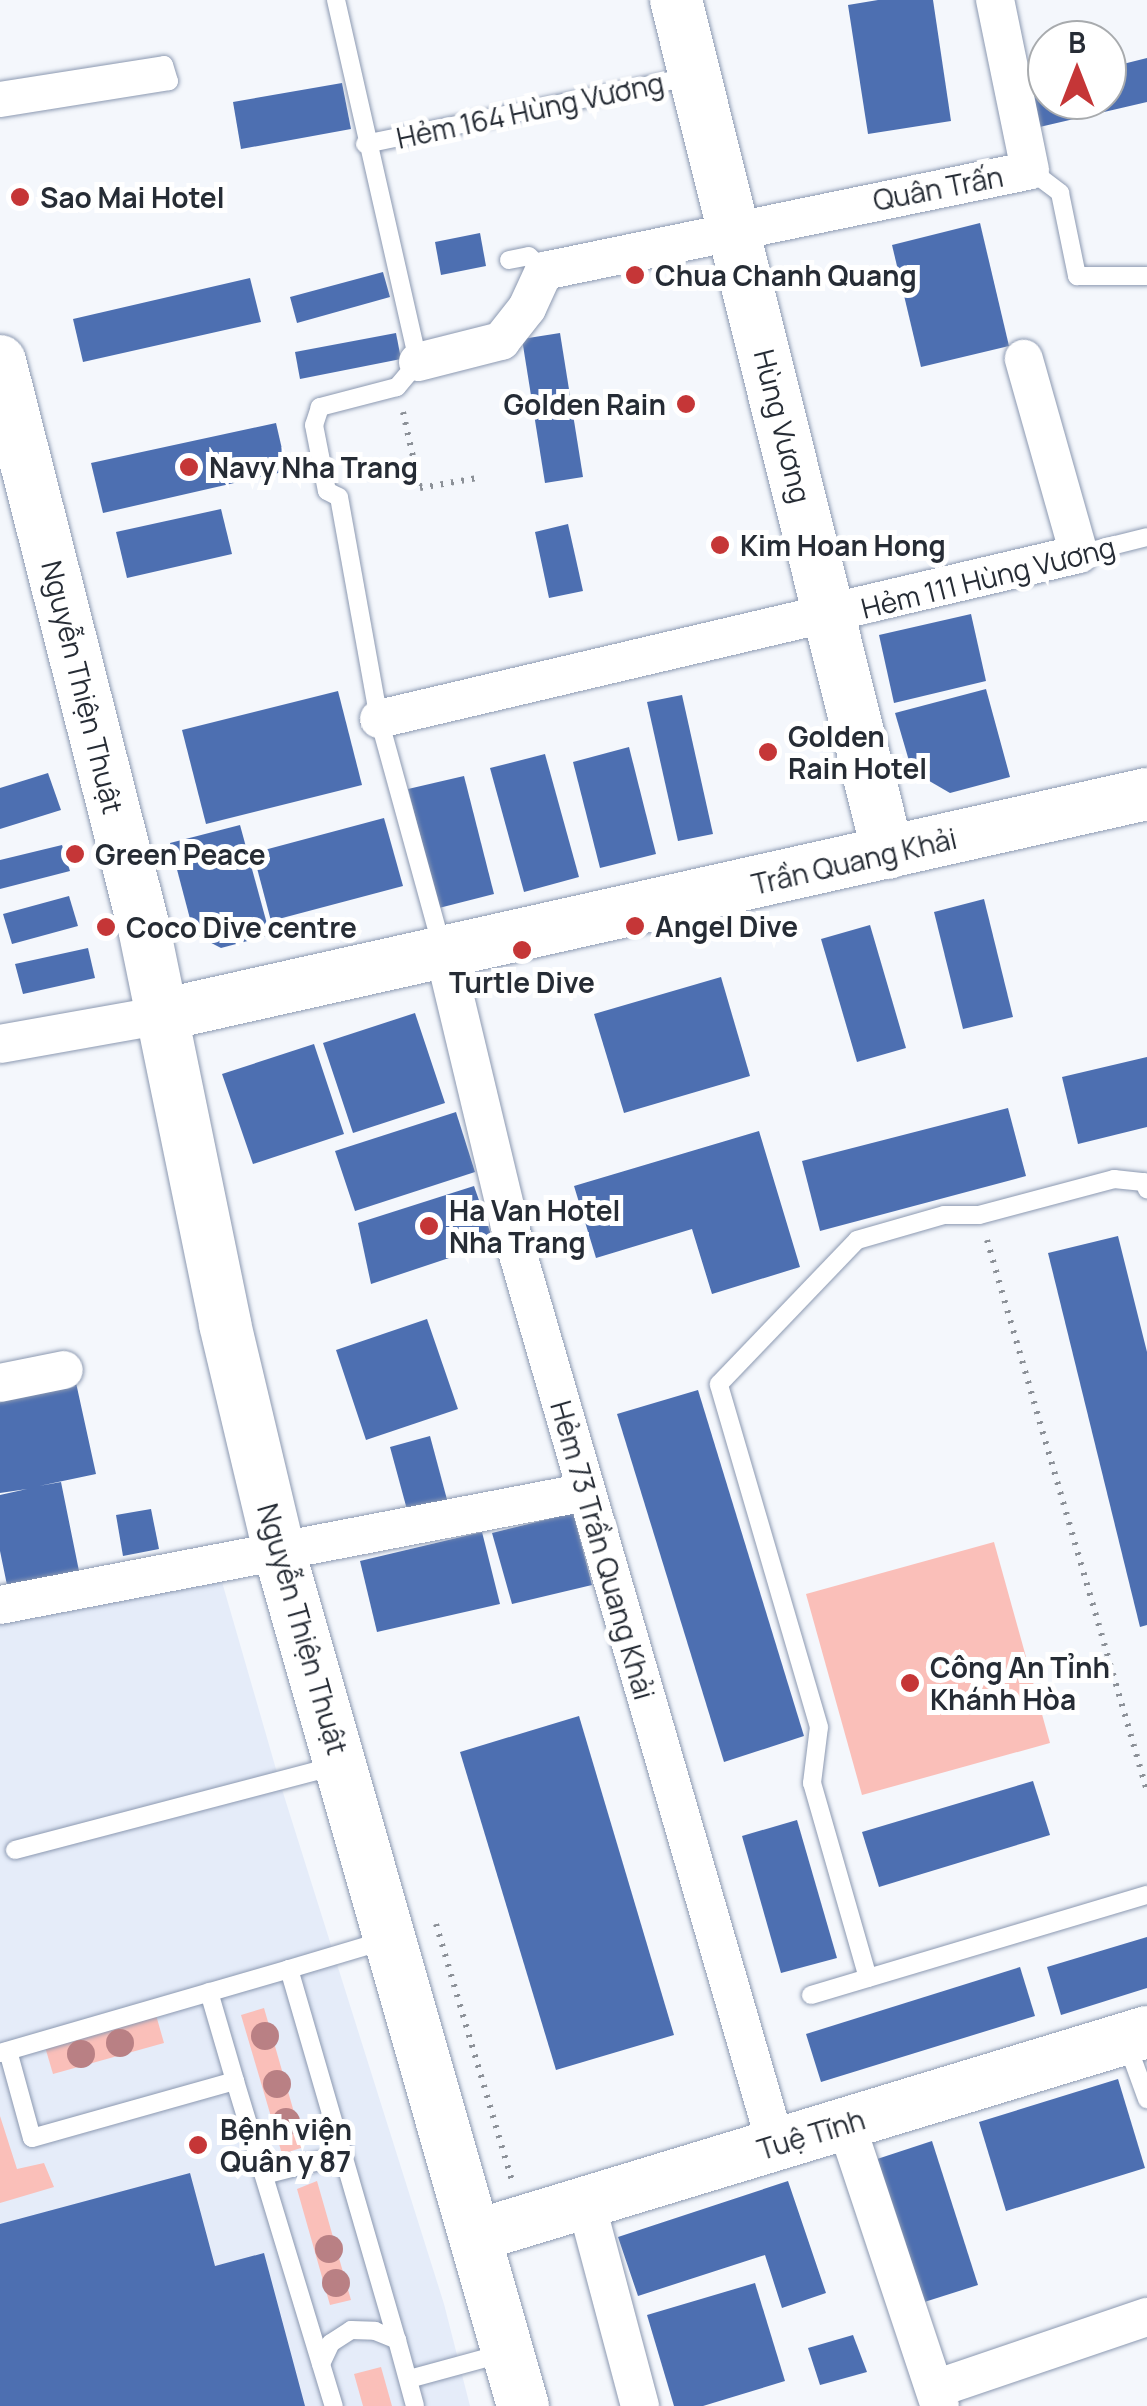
<!DOCTYPE html>
<html>
<head>
<meta charset="utf-8">
<style>
	body { margin:0 }
	#map { position:relative; width:1147px; height:2406px; overflow:hidden; background:#f4f7fc; font-family:Manrope,sans-serif }
	div>[style] { position:absolute }
	[style*='--x'] { left:calc(var(--x)*1px); top:calc(var(--y)*1px); width:calc(var(--w)*1px); rotate:calc(var(--a)*1deg) }
	.built>* { inset:0; background:#e5ecf9 }
	.green>* { inset:0; background:#fabfb9 }
	.building>* { inset:0; background:#4d6fb1 }
	.path>* { height:6px; margin-top:-3px; transform-origin:0; background:repeating-linear-gradient(90deg,#8c9198 0 2.5px,transparent 0 10.5px) }
	.roads { filter:drop-shadow(0 0 2px #8c99b1) drop-shadow(0 0 2px #8c99b1) }
	.lane>* { height:18px; margin:-9px; padding:0 9px; transform-origin:9px; border-radius:9px; background:#fff }
	.street>* { height:38px; margin:-19px; padding:0 19px; transform-origin:19px; border-radius:19px; background:#fff }
	.secondary>* { height:52px; margin:-26px; padding:0 26px; transform-origin:26px; border-radius:26px; background:#fff }
	.trees>* { width:28px; height:28px; margin:-14px; border-radius:50%; background:#b98084 }
	.dots>* { width:28px; height:28px; translate:-50% -50%; box-sizing:border-box; border:5px solid #fff; border-radius:50% }
	span { translate:-50% -50%; white-space:nowrap; text-align:center; line-height:1.15; -webkit-text-stroke:10px #fff; paint-order:stroke }
	.street-label { font-size:28px; color:#262c35 }
	.poi-label { font-size:28px; color:#262c35; font-weight:700 }
	.left { translate:0 -50%; text-align:left }
	.right { translate:-100% -50%; text-align:right }
	.north { position:absolute; left:1027px; top:20px; width:100px; height:100px; box-sizing:border-box; background:#fff; border:2px solid #a8abae; border-radius:50%; rotate:0deg; font-size:28px; font-weight:700; line-height:40px; text-align:center; color:#262c35 }
	.north::after { content:''; display:block; margin:auto; width:35px; height:45px; background:#c53637; clip-path:polygon(50% 0,100% 100%,50% 72%,0 100%) }
</style>
</head>
<body>
<div id="map">
	<div class="built">
		<div style="clip-path:polygon(220px 1575px,280px 1783px,444px 2304px,470px 2406px,0 2406px,0 1618px)"></div>
	</div>
	<div class="green">
		<div style="clip-path:polygon(994px 1542px,1050px 1743px,862px 1795px,806px 1594px)"></div>
		<div style="clip-path:polygon(154px 2008px,164px 2043px,53px 2074px,43px 2040px)"></div>
		<div style="clip-path:polygon(264px 2008px,304px 2147px,282px 2154px,241px 2015px)"></div>
		<div style="clip-path:polygon(0 2116px,17px 2169px,44px 2163px,54px 2187px,0 2203px)"></div>
		<div style="clip-path:polygon(317px 2181px,351px 2300px,330px 2305px,297px 2189px)"></div>
		<div style="clip-path:polygon(381px 2367px,392px 2406px,363px 2406px,354px 2374px)"></div>
	</div>
	<div class="building">
		<div style="clip-path:polygon(878px 0,933px 0,951px 121px,868px 134px,848px 5px)"></div>
		<div style="clip-path:polygon(1147px 58px,1147px 102px,1031px 129px,1021px 87px,1047px 81px,1047px 100px,1107px 100px,1107px 68px)"></div>
		<div style="clip-path:polygon(342px 83px,351px 129px,241px 149px,233px 102px)"></div>
		<div style="clip-path:polygon(980px 223px,1009px 346px,921px 367px,892px 245px)"></div>
		<div style="clip-path:polygon(480px 233px,486px 266px,441px 275px,435px 242px)"></div>
		<div style="clip-path:polygon(383px 272px,390px 297px,297px 323px,290px 297px)"></div>
		<div style="clip-path:polygon(250px 278px,261px 322px,83px 362px,73px 319px)"></div>
		<div style="clip-path:polygon(396px 333px,401px 359px,300px 379px,295px 352px)"></div>
		<div style="clip-path:polygon(560px 333px,583px 477px,545px 483px,522px 339px)"></div>
		<div style="clip-path:polygon(276px 423px,287px 471px,103px 513px,91px 463px)"></div>
		<div style="clip-path:polygon(221px 509px,232px 554px,127px 578px,116px 532px)"></div>
		<div style="clip-path:polygon(568px 524px,583px 591px,549px 598px,535px 532px)"></div>
		<div style="clip-path:polygon(971px 614px,986px 681px,894px 703px,879px 635px)"></div>
		<div style="clip-path:polygon(986px 689px,1010px 777px,950px 793px,912px 771px,895px 713px)"></div>
		<div style="clip-path:polygon(338px 691px,362px 785px,206px 824px,182px 730px)"></div>
		<div style="clip-path:polygon(682px 695px,713px 834px,678px 841px,647px 702px)"></div>
		<div style="clip-path:polygon(629px 747px,656px 854px,600px 868px,573px 762px)"></div>
		<div style="clip-path:polygon(545px 754px,579px 877px,524px 892px,490px 768px)"></div>
		<div style="clip-path:polygon(48px 773px,61px 810px,0 829px,0 788px)"></div>
		<div style="clip-path:polygon(464px 776px,494px 894px,439px 908px,408px 789px)"></div>
		<div style="clip-path:polygon(384px 818px,403px 886px,271px 921px,253px 853px)"></div>
		<div style="clip-path:polygon(240px 825px,270px 935px,221px 948px,194px 934px,170px 843px)"></div>
		<div style="clip-path:polygon(62px 845px,70px 871px,0 889px,0 860px)"></div>
		<div style="clip-path:polygon(69px 896px,78px 926px,12px 944px,3px 914px)"></div>
		<div style="clip-path:polygon(984px 899px,1013px 1017px,963px 1029px,934px 912px)"></div>
		<div style="clip-path:polygon(870px 925px,906px 1048px,857px 1062px,821px 939px)"></div>
		<div style="clip-path:polygon(88px 948px,95px 978px,23px 994px,15px 964px)"></div>
		<div style="clip-path:polygon(721px 977px,750px 1076px,624px 1113px,594px 1014px)"></div>
		<div style="clip-path:polygon(415px 1013px,445px 1103px,353px 1133px,323px 1043px)"></div>
		<div style="clip-path:polygon(314px 1044px,344px 1134px,253px 1164px,222px 1074px)"></div>
		<div style="clip-path:polygon(1147px 1057px,1147px 1127px,1078px 1144px,1062px 1077px)"></div>
		<div style="clip-path:polygon(1008px 1108px,1026px 1176px,820px 1231px,802px 1161px)"></div>
		<div style="clip-path:polygon(456px 1112px,475px 1172px,355px 1211px,335px 1151px)"></div>
		<div style="clip-path:polygon(759px 1131px,800px 1267px,712px 1294px,692px 1229px,596px 1258px,574px 1186px)"></div>
		<div style="clip-path:polygon(474px 1186px,494px 1243px,371px 1284px,358px 1223px)"></div>
		<div style="clip-path:polygon(1118px 1236px,1147px 1352px,1147px 1625px,1140px 1627px,1048px 1253px)"></div>
		<div style="clip-path:polygon(427px 1319px,458px 1409px,366px 1440px,336px 1350px)"></div>
		<div style="clip-path:polygon(73px 1369px,96px 1474px,39px 1486px,61px 1482px,79px 1571px,7px 1585px,0 1551px,0 1495px,27px 1489px,0 1493px,0 1384px)"></div>
		<div style="clip-path:polygon(698px 1390px,804px 1736px,724px 1762px,617px 1414px)"></div>
		<div style="clip-path:polygon(430px 1436px,449px 1507px,409px 1517px,390px 1447px)"></div>
		<div style="clip-path:polygon(151px 1509px,159px 1549px,123px 1556px,116px 1515px)"></div>
		<div style="clip-path:polygon(573px 1513px,592px 1585px,512px 1604px,492px 1533px)"></div>
		<div style="clip-path:polygon(482px 1532px,500px 1604px,377px 1632px,360px 1561px)"></div>
		<div style="clip-path:polygon(579px 1716px,674px 2035px,556px 2070px,460px 1752px)"></div>
		<div style="clip-path:polygon(1033px 1781px,1050px 1835px,879px 1887px,862px 1832px)"></div>
		<div style="clip-path:polygon(797px 1820px,837px 1958px,781px 1973px,742px 1836px)"></div>
		<div style="clip-path:polygon(1147px 1937px,1147px 1988px,1061px 2015px,1047px 1967px)"></div>
		<div style="clip-path:polygon(1020px 1967px,1035px 2016px,821px 2082px,806px 2034px)"></div>
		<div style="clip-path:polygon(1118px 2079px,1145px 2168px,1006px 2211px,979px 2122px)"></div>
		<div style="clip-path:polygon(932px 2141px,978px 2285px,915px 2305px,868px 2162px)"></div>
		<div style="clip-path:polygon(190px 2173px,215px 2266px,264px 2253px,305px 2406px,0 2406px,0 2224px)"></div>
		<div style="clip-path:polygon(788px 2181px,826px 2293px,782px 2308px,765px 2255px,638px 2296px,618px 2237px)"></div>
		<div style="clip-path:polygon(755px 2283px,785px 2381px,703px 2406px,674px 2406px,647px 2315px)"></div>
		<div style="clip-path:polygon(853px 2335px,867px 2372px,820px 2385px,808px 2348px)"></div>
	</div>
	<div class="path">
		<div style="--x:403;--y:412;--w:78;--a:77.4"></div>
		<div style="--x:420;--y:488;--w:58;--a:-10"></div>
		<div style="--x:987;--y:1240;--w:574;--a:73.81"></div>
		<div style="--x:436;--y:1924;--w:267;--a:73.5"></div>
	</div>
	<div class="roads">
		<div class="lane">
			<div style="--x:336;--y:0;--w:371;--a:77.2"></div>
			<div style="--x:418;--y:362;--w:33;--a:130"></div>
			<div style="--x:397;--y:387;--w:80;--a:165.4"></div>
			<div style="--x:320;--y:407;--w:19;--a:108"></div>
			<div style="--x:314;--y:425;--w:67;--a:78.9"></div>
			<div style="--x:327;--y:491;--w:13;--a:27"></div>
			<div style="--x:339;--y:497;--w:226;--a:79.8"></div>
			<div style="--x:379;--y:719;--w:237;--a:74.6"></div>
			<div style="--x:0;--y:91;--w:166;--a:-9"></div>
			<div style="--x:164;--y:65;--w:17;--a:73"></div>
			<div style="--x:169;--y:81;--w:171;--a:170.9"></div>
			<div style="--x:365;--y:144;--w:335;--a:-11.7"></div>
			<div style="--x:1030;--y:170;--w:38;--a:37"></div>
			<div style="--x:1060;--y:193;--w:85;--a:78.4"></div>
			<div style="--x:1077;--y:276;--w:70;--a:0"></div>
			<div style="--x:509;--y:260;--w:20;--a:-11"></div>
			<div style="--x:529;--y:256;--w:21;--a:45"></div>
			<div style="--x:1079;--y:554;--w:70;--a:-14"></div>
			<div style="--x:15;--y:1850;--w:332;--a:-14.7"></div>
			<div style="--x:289;--y:1969;--w:101;--a:-16.6"></div>
			<div style="--x:868;--y:1978;--w:203;--a:-106"></div>
			<div style="--x:812;--y:1783;--w:56;--a:-82.9"></div>
			<div style="--x:819;--y:1727;--w:357;--a:-106.3"></div>
			<div style="--x:719;--y:1384;--w:199;--a:-46.2"></div>
			<div style="--x:857;--y:1240;--w:91;--a:-16"></div>
			<div style="--x:944;--y:1215;--w:35;--a:0"></div>
			<div style="--x:979;--y:1215;--w:140;--a:-14.9"></div>
			<div style="--x:1114;--y:1179;--w:30;--a:6"></div>
			<div style="--x:1144;--y:1182;--w:8;--a:67"></div>
			<div style="--x:209;--y:1992;--w:93;--a:73.7"></div>
			<div style="--x:811;--y:1995;--w:351;--a:-16.6"></div>
			<div style="--x:1127;--y:2044;--w:59;--a:70"></div>
			<div style="--x:8;--y:2051;--w:90;--a:74.6"></div>
			<div style="--x:32;--y:2138;--w:211;--a:-15.7"></div>
			<div style="--x:235;--y:2081;--w:340;--a:73.1"></div>
			<div style="--x:0;--y:2053;--w:301;--a:-16.2"></div>
			<div style="--x:289;--y:1969;--w:386;--a:73.8"></div>
			<div style="--x:264;--y:2175;--w:81;--a:-14.2"></div>
			<div style="--x:321;--y:2364;--w:23;--a:-65"></div>
			<div style="--x:331;--y:2343;--w:24;--a:-33"></div>
			<div style="--x:351;--y:2330;--w:24;--a:2"></div>
			<div style="--x:375;--y:2331;--w:24;--a:22"></div>
			<div style="--x:397;--y:2340;--w:68;--a:74.7"></div>
			<div style="--x:409;--y:2379;--w:99;--a:-15.2"></div>
		</div>
		<div class="street">
			<div style="--x:418;--y:362;--w:86;--a:-14.2"></div>
			<div style="--x:501;--y:341;--w:42;--a:-51.8"></div>
			<div style="--x:527;--y:308;--w:41;--a:-65.3"></div>
			<div style="--x:544;--y:271;--w:496;--a:-11.7"></div>
			<div style="--x:1030;--y:170;--w:174;--a:-101.6"></div>
			<div style="--x:379;--y:719;--w:719;--a:-13.26"></div>
			<div style="--x:1079;--y:554;--w:203;--a:-105.8"></div>
			<div style="--x:444;--y:952;--w:283;--a:76.5"></div>
			<div style="--x:510;--y:1227;--w:956;--a:73.84"></div>
			<div style="--x:0;--y:1044;--w:165;--a:-10.1"></div>
			<div style="--x:0;--y:1383;--w:65;--a:-11.5"></div>
			<div style="--x:0;--y:1605;--w:597;--a:-10.91"></div>
			<div style="--x:846;--y:2124;--w:297;--a:71.6"></div>
			<div style="--x:586;--y:2203;--w:210;--a:75.1"></div>
			<div style="--x:935;--y:2389;--w:224;--a:-18.8"></div>
		</div>
		<div class="secondary">
			<div style="--x:676;--y:0;--w:879;--a:76.04"></div>
			<div style="--x:0;--y:361;--w:585;--a:75.75"></div>
			<div style="--x:144;--y:928;--w:404;--a:78.4"></div>
			<div style="--x:225;--y:1324;--w:233;--a:76.6"></div>
			<div style="--x:279;--y:1551;--w:889;--a:74.07"></div>
			<div style="--x:162;--y:1015;--w:1009;--a:-12.65"></div>
			<div style="--x:475;--y:2236;--w:702;--a:-16.89"></div>
		</div>
	</div>
	<div class="trees">
		<div style="left:265px;top:2036px"></div>
		<div style="left:120px;top:2043px"></div>
		<div style="left:81px;top:2054px"></div>
		<div style="left:277px;top:2084px"></div>
		<div style="left:286px;top:2122px"></div>
		<div style="left:329px;top:2249px"></div>
		<div style="left:336px;top:2283px"></div>
	</div>
	<div class="dots">
		<div style="left:20px;top:197px;background:#c53637"></div>
		<div style="left:635px;top:275px;background:#c53637"></div>
		<div style="left:686px;top:404px;background:#c53637"></div>
		<div style="left:189px;top:467px;background:#c53637"></div>
		<div style="left:720px;top:545px;background:#c53637"></div>
		<div style="left:768px;top:752px;background:#c53637"></div>
		<div style="left:75px;top:854px;background:#c53637"></div>
		<div style="left:635px;top:926px;background:#c53637"></div>
		<div style="left:106px;top:927px;background:#c53637"></div>
		<div style="left:522px;top:950px;background:#c53637"></div>
		<div style="left:429px;top:1226px;background:#c53637"></div>
		<div style="left:910px;top:1683px;background:#c53637"></div>
		<div style="left:198px;top:2145px;background:#c53637"></div>
	</div>
	<div class="street-label">
		<span style="left:530px;top:110px;rotate:-12deg">Hẻm 164 Hùng Vương</span>
		<span style="left:938px;top:188px;rotate:-11deg">Quân Trấn</span>
		<span style="left:783px;top:426px;rotate:76deg">Hùng Vương</span>
		<span style="left:988px;top:577px;rotate:-14deg">Hẻm 111 Hùng Vương</span>
		<span style="left:83px;top:687px;rotate:76deg">Nguyễn Thiện Thuật</span>
		<span style="left:854px;top:861px;rotate:-13deg">Trần Quang Khải</span>
		<span style="left:603px;top:1550px;rotate:74deg">Hẻm 73 Trần Quang Khải</span>
		<span style="left:303px;top:1629px;rotate:74deg">Nguyễn Thiện Thuật</span>
		<span style="left:811px;top:2134px;rotate:-17deg">Tuệ Tĩnh</span>
	</div>
	<div class="poi-label">
		<span class="left" style="left:40px;top:197px">Sao Mai Hotel</span>
		<span class="left" style="left:655px;top:275px">Chua Chanh Quang</span>
		<span class="right" style="left:666px;top:404px">Golden Rain</span>
		<span class="left" style="left:209px;top:467px">Navy Nha Trang</span>
		<span class="left" style="left:740px;top:545px">Kim Hoan Hong</span>
		<span class="left" style="left:788px;top:752px">Golden<br>Rain Hotel</span>
		<span class="left" style="left:95px;top:854px">Green Peace</span>
		<span class="left" style="left:655px;top:926px">Angel Dive</span>
		<span class="left" style="left:126px;top:927px">Coco Dive centre</span>
		<span style="left:522px;top:982px">Turtle Dive</span>
		<span class="left" style="left:449px;top:1226px">Ha Van Hotel<br>Nha Trang</span>
		<span class="left" style="left:930px;top:1683px">Công An Tỉnh<br>Khánh Hòa</span>
		<span class="left" style="left:220px;top:2145px">Bệnh viện<br>Quân y 87</span>
	</div>
	<div class="north">B</div>
</div>
</body>
</html>
